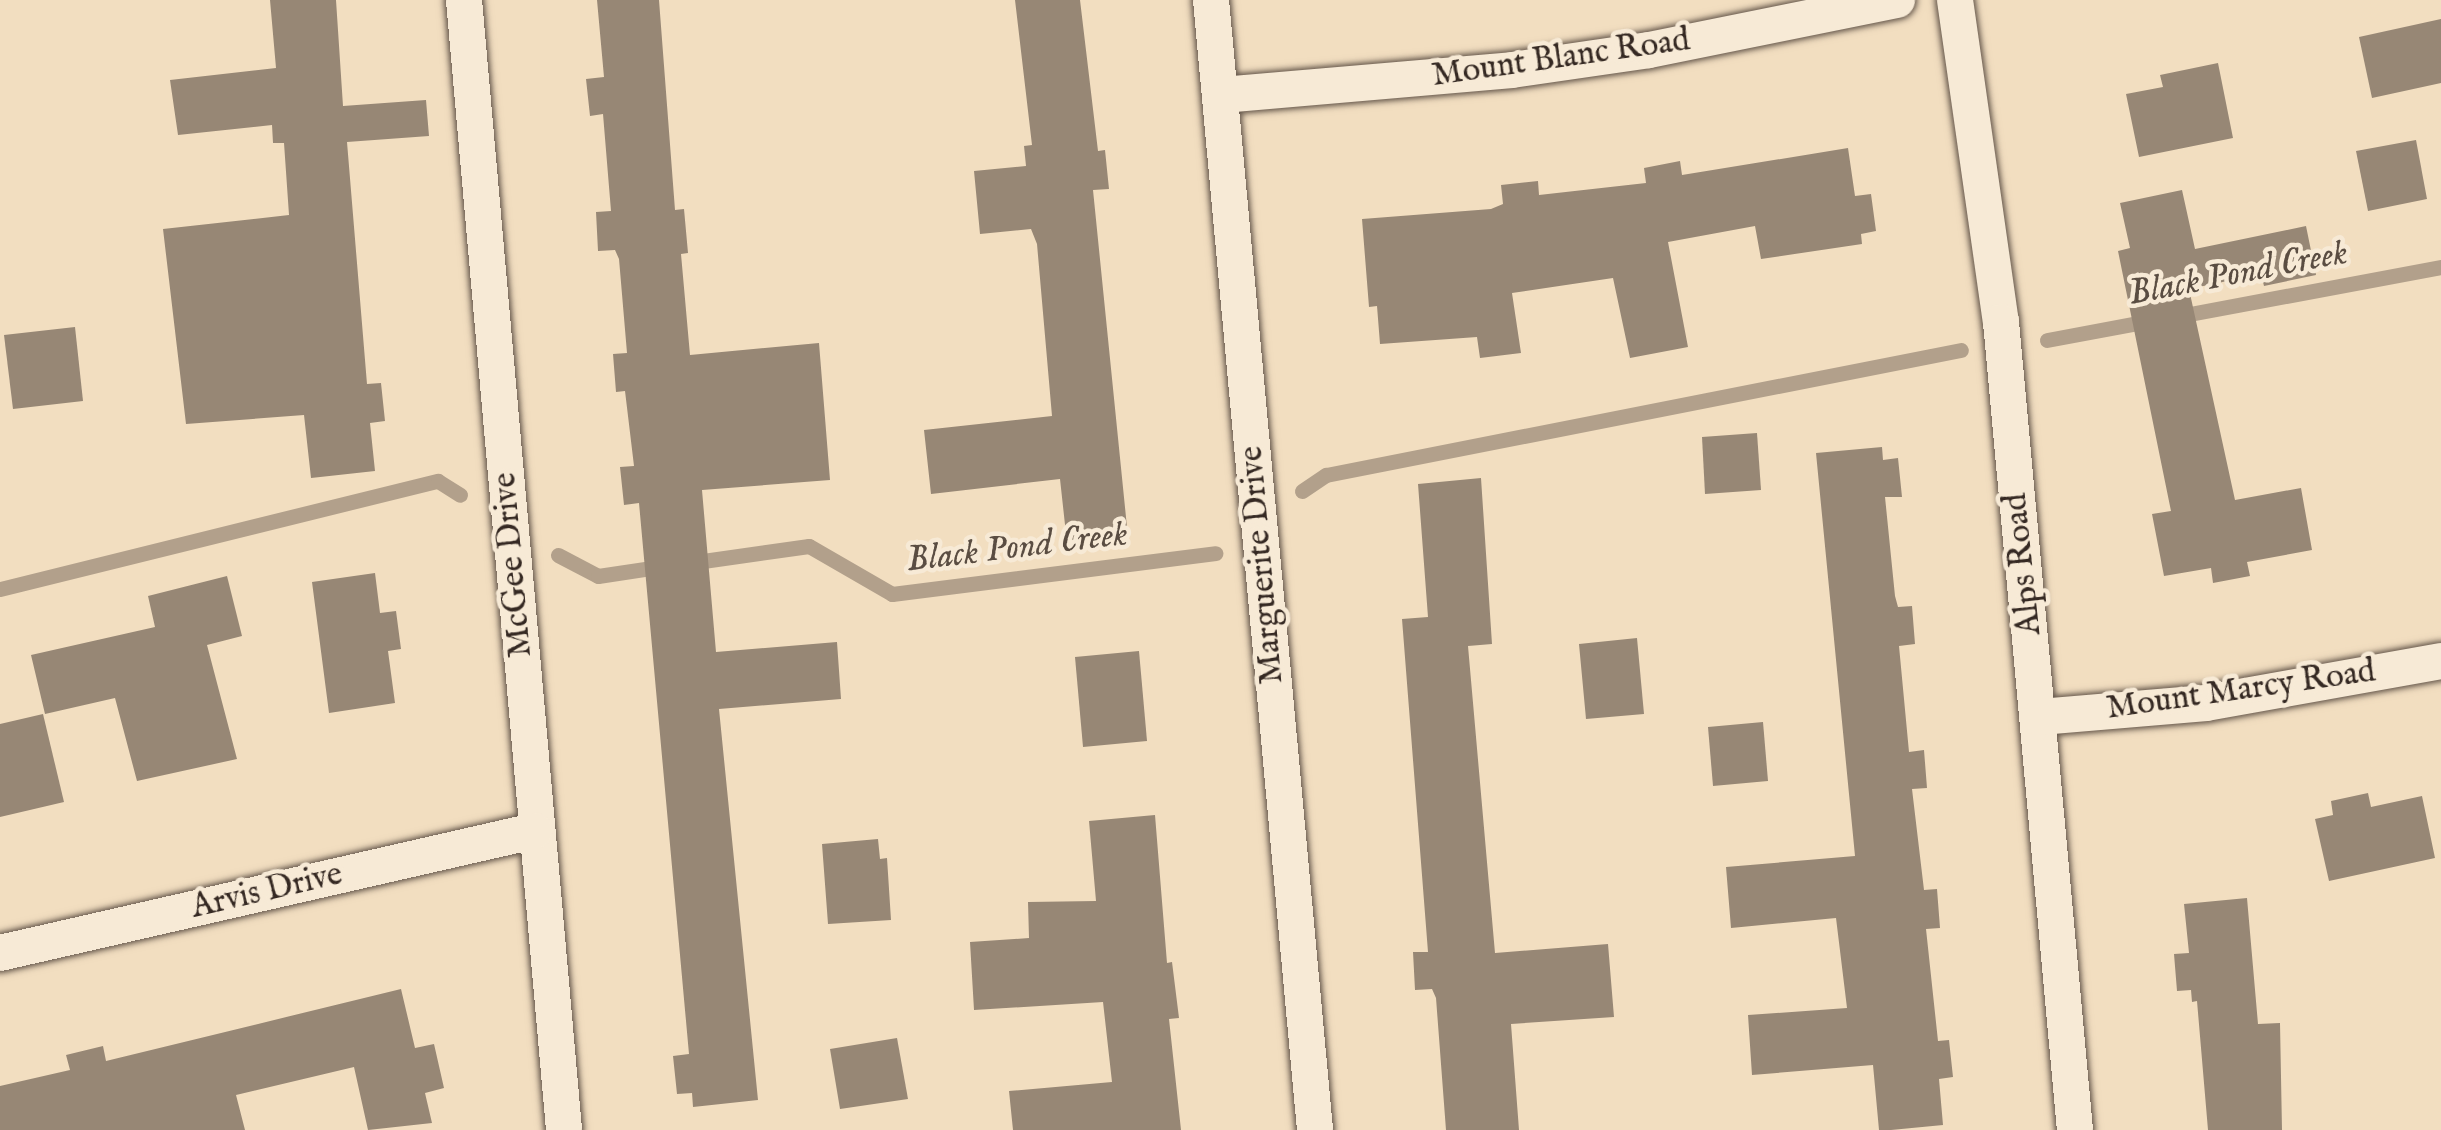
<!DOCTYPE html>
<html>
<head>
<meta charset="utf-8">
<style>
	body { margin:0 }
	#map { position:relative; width:2441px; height:1130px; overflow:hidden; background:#f2dec0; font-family:"IM FELL English",serif }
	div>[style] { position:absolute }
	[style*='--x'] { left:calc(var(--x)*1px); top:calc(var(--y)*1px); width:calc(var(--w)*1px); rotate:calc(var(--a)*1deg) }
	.stream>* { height:15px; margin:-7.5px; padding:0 7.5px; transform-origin:7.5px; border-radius:7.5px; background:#b2a08b }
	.building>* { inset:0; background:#978775 }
	.roads { filter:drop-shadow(0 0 3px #64564a) drop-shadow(0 0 3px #64564a) }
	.street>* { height:36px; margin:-18px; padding:0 18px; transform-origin:18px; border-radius:18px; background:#f7ead6 }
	span { translate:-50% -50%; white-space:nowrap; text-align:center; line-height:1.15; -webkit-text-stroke:9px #f7ead6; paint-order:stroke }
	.street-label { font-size:33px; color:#352923 }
	.water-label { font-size:36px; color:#5a4d42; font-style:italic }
</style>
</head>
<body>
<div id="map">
	<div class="stream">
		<div style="--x:2179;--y:316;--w:267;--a:-10.6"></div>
		<div style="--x:2047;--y:340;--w:104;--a:-10.6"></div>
		<div style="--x:1302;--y:491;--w:29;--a:-34"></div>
		<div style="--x:1326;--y:475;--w:647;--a:-11.14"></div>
		<div style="--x:558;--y:555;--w:45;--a:27.7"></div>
		<div style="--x:598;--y:576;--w:68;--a:-8.5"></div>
		<div style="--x:689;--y:563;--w:121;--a:-8.1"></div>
		<div style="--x:809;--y:546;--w:96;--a:30"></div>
		<div style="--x:892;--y:594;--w:326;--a:-7.2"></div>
		<div style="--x:0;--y:589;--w:451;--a:-13.9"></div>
		<div style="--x:438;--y:481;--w:26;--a:32"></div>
	</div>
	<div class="building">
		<div style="clip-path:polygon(270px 0,336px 0,343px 106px,426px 100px,429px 136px,347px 142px,367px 384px,381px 383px,385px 421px,370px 423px,375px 471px,311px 478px,304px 415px,186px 424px,163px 229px,289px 215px,284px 143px,273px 143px,272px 125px,178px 135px,170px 80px,276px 68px)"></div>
		<div style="clip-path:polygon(597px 0,659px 0,675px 210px,684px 209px,688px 253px,681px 254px,690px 355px,819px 343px,830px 480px,702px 490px,716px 652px,837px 642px,841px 699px,719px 709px,758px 1100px,693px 1107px,692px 1093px,677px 1094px,673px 1056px,689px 1054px,639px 503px,624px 505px,620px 467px,634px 466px,625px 391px,616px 392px,613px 354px,627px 353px,619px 259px,615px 250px,598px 251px,596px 212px,611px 211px,603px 114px,590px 116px,586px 79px,604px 77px)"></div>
		<div style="clip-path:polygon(1015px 0,1080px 0,1098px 151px,1105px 150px,1109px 189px,1093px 190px,1128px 537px,1067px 543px,1060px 479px,931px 494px,924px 430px,1052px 416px,1037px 244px,1031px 229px,980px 234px,974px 171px,1026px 166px,1024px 146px,1032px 145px)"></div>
		<div style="clip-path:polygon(2441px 19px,2441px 83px,2372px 98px,2359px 37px)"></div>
		<div style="clip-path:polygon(2218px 63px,2233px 138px,2139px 157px,2126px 94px,2163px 87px,2160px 75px)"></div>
		<div style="clip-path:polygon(2416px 140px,2427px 199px,2368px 211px,2356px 151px)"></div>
		<div style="clip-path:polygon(1848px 148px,1855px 196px,1871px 194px,1876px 231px,1861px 234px,1862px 244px,1761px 259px,1755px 226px,1668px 242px,1688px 347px,1630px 358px,1613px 278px,1512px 293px,1521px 353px,1480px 358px,1477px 337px,1380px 344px,1377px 306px,1369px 307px,1362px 219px,1491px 209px,1503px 204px,1501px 185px,1538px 181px,1539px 195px,1646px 183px,1644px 168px,1680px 161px,1682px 175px)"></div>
		<div style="clip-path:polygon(2182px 190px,2195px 249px,2306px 226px,2316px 275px,2264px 286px,2261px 274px,2189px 289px,2235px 500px,2301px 488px,2312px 550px,2247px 562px,2250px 576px,2213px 583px,2211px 568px,2164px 576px,2152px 514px,2171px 511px,2118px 251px,2130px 248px,2120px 203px)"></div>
		<div style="clip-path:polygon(75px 327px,83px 401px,13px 409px,4px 335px)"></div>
		<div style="clip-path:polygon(1757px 433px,1761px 490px,1705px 494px,1702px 437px)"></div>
		<div style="clip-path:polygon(1882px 447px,1883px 460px,1898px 458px,1902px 497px,1885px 497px,1895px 596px,1898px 607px,1912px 606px,1915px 644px,1899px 646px,1909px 752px,1924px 750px,1927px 788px,1912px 789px,1924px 890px,1937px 889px,1940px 928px,1926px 929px,1938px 1041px,1949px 1040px,1953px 1077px,1939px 1079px,1943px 1125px,1891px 1130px,1879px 1130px,1873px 1065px,1752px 1075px,1748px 1015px,1847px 1008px,1836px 918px,1731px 928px,1726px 867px,1855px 856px,1816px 453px)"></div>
		<div style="clip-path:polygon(1481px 478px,1492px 644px,1468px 646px,1495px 953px,1608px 944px,1614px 1017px,1511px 1024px,1519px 1130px,1446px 1130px,1436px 998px,1432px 989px,1415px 990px,1413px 952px,1428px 952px,1402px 619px,1428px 617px,1418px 484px)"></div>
		<div style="clip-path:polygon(375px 573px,380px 613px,396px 611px,401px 649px,388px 651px,395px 703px,329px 713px,312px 582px)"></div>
		<div style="clip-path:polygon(227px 576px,242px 636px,207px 645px,237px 759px,137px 781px,115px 698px,45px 714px,31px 655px,155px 627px,148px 596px)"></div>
		<div style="clip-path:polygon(1637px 638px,1644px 714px,1586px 719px,1579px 644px)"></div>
		<div style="clip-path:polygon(1139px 651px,1147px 741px,1083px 747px,1075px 657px)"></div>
		<div style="clip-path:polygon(43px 714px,64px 802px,0 817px,0 724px)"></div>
		<div style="clip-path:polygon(1763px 722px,1768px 781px,1713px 786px,1708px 727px)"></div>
		<div style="clip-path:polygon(2368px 793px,2371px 807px,2422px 796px,2435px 858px,2329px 881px,2315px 819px,2333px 815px,2331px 801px)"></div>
		<div style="clip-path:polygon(1155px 815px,1167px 963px,1172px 962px,1179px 1018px,1169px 1019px,1181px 1130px,1013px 1130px,1009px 1091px,1112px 1082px,1103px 1002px,974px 1010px,970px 942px,1029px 938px,1028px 902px,1096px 901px,1089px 821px)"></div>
		<div style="clip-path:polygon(878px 839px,880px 859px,887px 858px,891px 920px,828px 924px,822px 844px)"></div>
		<div style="clip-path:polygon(2247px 898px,2258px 1024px,2280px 1023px,2282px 1130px,2208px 1130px,2197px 1001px,2192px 1002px,2191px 990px,2177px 991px,2174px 954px,2189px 953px,2184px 904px)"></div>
		<div style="clip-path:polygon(401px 989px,415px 1048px,434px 1044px,444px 1088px,425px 1093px,432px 1123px,368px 1130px,354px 1067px,236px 1095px,245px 1130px,0 1130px,0 1086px,70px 1070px,66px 1055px,103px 1046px,106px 1061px)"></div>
		<div style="clip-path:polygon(897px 1038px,908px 1099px,840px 1109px,830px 1049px)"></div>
	</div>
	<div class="roads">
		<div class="street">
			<div style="--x:464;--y:0;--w:1134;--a:84.94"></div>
			<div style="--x:1211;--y:0;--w:1135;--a:84.74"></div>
			<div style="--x:1955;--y:0;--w:325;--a:81.9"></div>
			<div style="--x:2001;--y:322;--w:811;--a:84.77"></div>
			<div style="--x:1222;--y:95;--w:291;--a:-4.9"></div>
			<div style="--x:1512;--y:70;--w:138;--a:-8.3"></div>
			<div style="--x:1649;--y:50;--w:253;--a:-11.4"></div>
			<div style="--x:2040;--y:717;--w:167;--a:-4.8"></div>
			<div style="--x:2206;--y:703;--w:239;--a:-10.1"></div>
			<div style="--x:0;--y:953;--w:548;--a:-12.87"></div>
		</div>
	</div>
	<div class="street-label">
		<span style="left:1561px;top:59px;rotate:-8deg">Mount Blanc Road</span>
		<span style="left:2024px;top:564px;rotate:-96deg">Alps Road</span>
		<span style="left:514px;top:565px;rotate:-95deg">McGee Drive</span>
		<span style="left:1263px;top:565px;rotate:-95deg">Marguerite Drive</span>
		<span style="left:2241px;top:691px;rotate:-8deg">Mount Marcy Road</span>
		<span style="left:267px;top:892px;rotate:-13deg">Arvis Drive</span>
	</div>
	<div class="water-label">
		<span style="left:2238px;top:274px;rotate:-11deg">Black Pond Creek</span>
		<span style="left:1017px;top:548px;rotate:-7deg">Black Pond Creek</span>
	</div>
</div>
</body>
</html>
